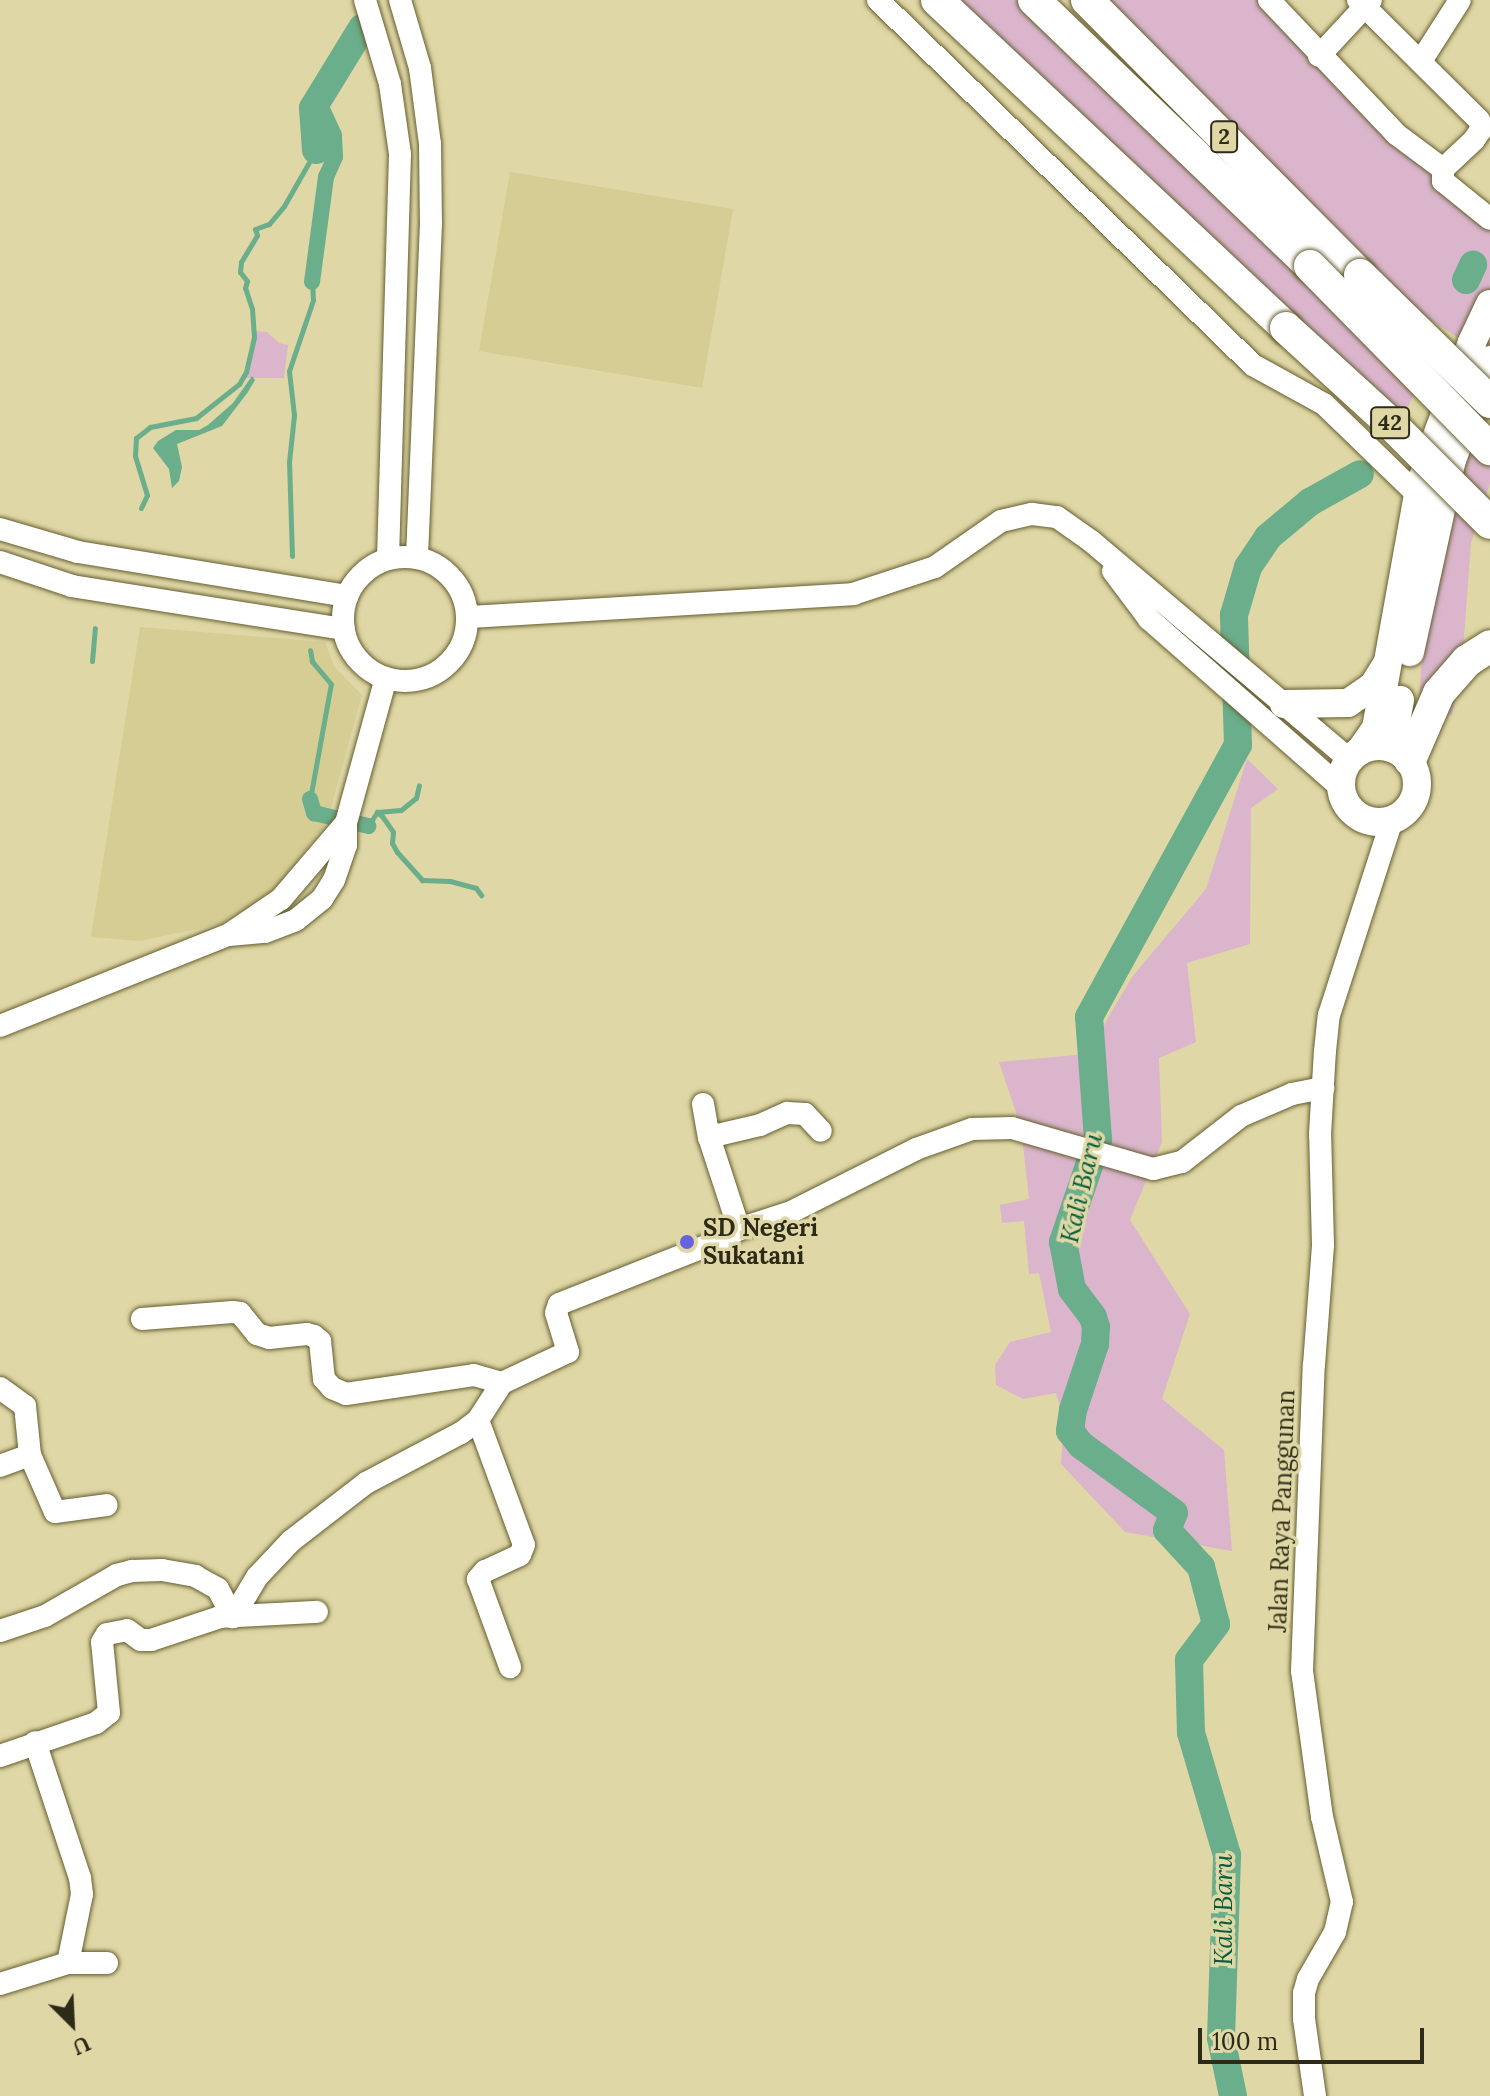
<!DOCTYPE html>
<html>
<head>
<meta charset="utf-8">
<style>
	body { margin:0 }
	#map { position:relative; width:1490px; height:2096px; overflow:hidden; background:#dfd7a5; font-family:Lora,serif }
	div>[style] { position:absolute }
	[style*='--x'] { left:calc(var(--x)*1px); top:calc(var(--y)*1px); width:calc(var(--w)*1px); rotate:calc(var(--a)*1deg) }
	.built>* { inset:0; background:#d6cd94 }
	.green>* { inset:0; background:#dab5cc }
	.water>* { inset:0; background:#6aae8b }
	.stream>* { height:5px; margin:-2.5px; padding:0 2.5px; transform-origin:2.5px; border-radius:2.5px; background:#6aae8b }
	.canal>* { height:16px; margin:-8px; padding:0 8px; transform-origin:8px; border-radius:8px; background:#6aae8b }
	.river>* { height:28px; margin:-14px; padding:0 14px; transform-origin:14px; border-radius:14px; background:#6aae8b }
	.roads { filter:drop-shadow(0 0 2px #655e30) drop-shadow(0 0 2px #655e30) }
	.minor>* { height:22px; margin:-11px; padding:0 11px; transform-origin:11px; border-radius:11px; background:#fff }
	.minor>.ring { margin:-11px; padding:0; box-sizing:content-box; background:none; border:22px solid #fff; border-radius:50% }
	.major>* { height:28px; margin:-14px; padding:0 14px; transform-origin:14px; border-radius:14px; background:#fff }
	.major>.ring { margin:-14px; padding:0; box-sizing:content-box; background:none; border:28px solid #fff; border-radius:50% }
	.highway>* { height:32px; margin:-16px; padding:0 16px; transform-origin:16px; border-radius:16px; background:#fff }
	.bridges { filter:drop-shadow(0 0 2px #655e30) drop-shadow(0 0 2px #655e30) }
	.highway-bridge>* { height:32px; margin:-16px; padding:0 16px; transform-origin:16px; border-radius:16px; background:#fff }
	.dots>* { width:22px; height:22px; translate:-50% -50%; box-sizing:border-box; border:4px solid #dfd7a5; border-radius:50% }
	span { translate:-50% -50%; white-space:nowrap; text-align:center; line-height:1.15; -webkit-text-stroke:7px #dfd7a5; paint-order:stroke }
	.shield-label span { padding:2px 6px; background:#dfd7a5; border:2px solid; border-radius:6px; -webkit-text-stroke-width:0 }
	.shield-label { font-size:22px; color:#2d2a17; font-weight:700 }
	.poi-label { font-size:24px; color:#2d2a17; font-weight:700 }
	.left { translate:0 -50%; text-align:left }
	.street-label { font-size:24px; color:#2d2a17 }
	.water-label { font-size:26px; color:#055e3d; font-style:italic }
	.north { position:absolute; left:32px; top:1984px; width:80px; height:80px; -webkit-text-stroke:6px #dfd7a5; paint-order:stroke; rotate:156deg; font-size:22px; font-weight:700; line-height:32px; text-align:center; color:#2d2a17 }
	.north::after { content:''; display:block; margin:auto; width:28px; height:36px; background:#2d2a17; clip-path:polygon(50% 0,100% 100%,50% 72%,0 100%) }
	.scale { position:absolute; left:1198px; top:2028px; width:226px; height:36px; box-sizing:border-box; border:4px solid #2d2a17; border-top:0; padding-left:10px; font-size:24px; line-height:28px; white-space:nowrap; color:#2d2a17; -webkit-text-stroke:6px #dfd7a5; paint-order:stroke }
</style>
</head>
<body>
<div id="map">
	<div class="built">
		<div style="clip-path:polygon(510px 172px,733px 209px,702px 388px,479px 351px)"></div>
		<div style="clip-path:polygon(140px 627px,325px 642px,334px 666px,362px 695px,327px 822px,273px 892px,221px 924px,140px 941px,91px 937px)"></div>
	</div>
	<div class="green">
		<div style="clip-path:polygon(938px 0,1034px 0,1422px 377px,1397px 430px)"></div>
		<div style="clip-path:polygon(1087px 0,1269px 0,1490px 219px,1490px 358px,1360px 275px)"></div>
		<div style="clip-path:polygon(255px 331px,267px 332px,279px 343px,288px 345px,284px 378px,244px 378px,252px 358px)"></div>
		<div style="clip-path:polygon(1462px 440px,1490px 466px,1490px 483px,1471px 543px,1462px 664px,1452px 715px,1418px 723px,1430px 519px)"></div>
		<div style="clip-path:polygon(1247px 759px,1278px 789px,1251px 808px,1250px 944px,1187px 963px,1196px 1042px,1159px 1058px,1162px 1142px,1130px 1220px,1190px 1314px,1162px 1399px,1224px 1450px,1232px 1551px,1125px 1532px,1061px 1464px,1064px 1419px,1056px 1393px,1023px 1399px,996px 1385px,995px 1365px,1010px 1342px,1051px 1332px,1039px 1273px,1029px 1274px,1024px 1221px,1002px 1223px,1000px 1205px,1029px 1199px,1021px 1127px,999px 1062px,1087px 1054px,1132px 977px,1206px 889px)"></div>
	</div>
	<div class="water">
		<div style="clip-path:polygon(252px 376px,255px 380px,248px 392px,222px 426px,177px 444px,182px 467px,179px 481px,172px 488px,169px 469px,153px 448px,158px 441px,176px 430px,199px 430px,208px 425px,233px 403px)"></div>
	</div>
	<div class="stream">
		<div style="--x:141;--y:508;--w:14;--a:-65"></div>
		<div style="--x:147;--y:495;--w:41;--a:-107.1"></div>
		<div style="--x:135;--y:456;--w:18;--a:-87"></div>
		<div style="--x:136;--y:438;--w:18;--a:-38"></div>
		<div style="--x:150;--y:427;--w:47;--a:-11.1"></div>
		<div style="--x:196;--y:418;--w:55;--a:-38.3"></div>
		<div style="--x:239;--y:384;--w:14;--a:-60"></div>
		<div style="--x:246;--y:372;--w:36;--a:-77"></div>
		<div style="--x:254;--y:337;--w:28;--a:-94"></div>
		<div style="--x:252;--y:309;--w:22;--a:-108"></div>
		<div style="--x:245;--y:288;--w:7;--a:-74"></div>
		<div style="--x:247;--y:281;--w:11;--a:-128"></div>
		<div style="--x:240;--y:272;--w:10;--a:-84"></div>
		<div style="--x:241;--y:262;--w:31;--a:-59"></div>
		<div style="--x:257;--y:235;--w:6;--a:-108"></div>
		<div style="--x:255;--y:229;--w:15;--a:-20"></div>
		<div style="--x:269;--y:224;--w:23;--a:-50"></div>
		<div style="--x:284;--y:206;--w:64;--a:-60.3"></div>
		<div style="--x:292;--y:556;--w:94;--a:-91.8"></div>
		<div style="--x:289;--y:462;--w:47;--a:-83.9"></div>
		<div style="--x:294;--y:415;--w:44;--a:-96.5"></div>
		<div style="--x:289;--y:371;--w:75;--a:-71.3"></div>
		<div style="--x:313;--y:300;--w:18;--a:-93"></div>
		<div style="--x:92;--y:661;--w:33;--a:-85"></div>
		<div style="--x:310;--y:799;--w:117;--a:-79.7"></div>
		<div style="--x:331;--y:684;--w:30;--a:-130"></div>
		<div style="--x:312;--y:661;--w:11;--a:-100"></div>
		<div style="--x:377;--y:812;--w:24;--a:-5"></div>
		<div style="--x:401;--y:810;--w:19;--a:-39"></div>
		<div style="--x:416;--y:798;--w:13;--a:-77"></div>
		<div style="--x:368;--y:826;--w:17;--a:-57"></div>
		<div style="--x:377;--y:812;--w:6;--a:39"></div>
		<div style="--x:382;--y:816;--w:19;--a:55"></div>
		<div style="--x:393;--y:832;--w:11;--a:95"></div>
		<div style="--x:392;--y:843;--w:10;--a:61"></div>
		<div style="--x:397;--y:852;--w:38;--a:48"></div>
		<div style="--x:422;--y:880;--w:28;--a:2"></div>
		<div style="--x:450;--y:881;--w:27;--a:15"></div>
		<div style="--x:476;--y:888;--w:9;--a:54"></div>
	</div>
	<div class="canal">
		<div style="--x:312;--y:282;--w:106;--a:-82.4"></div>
		<div style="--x:326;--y:177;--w:22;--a:-66"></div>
		<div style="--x:335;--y:157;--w:22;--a:-93"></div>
		<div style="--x:334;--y:135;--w:41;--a:-114.7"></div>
		<div style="--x:310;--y:799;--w:15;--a:74"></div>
		<div style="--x:314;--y:813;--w:56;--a:13.5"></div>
	</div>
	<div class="river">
		<div style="--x:316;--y:150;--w:42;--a:-94.1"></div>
		<div style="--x:313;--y:108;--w:94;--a:-58.5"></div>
		<div style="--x:1466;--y:280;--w:17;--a:-65"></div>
		<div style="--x:1233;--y:2096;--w:59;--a:-101.7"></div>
		<div style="--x:1221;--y:2038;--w:183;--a:-88.1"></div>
		<div style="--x:1227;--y:1855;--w:127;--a:-106.4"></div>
		<div style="--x:1191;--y:1733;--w:73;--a:-91.6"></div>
		<div style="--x:1189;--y:1660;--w:45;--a:-53.1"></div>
		<div style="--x:1216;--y:1624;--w:59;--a:-104.7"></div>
		<div style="--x:1201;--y:1567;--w:50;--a:-132.6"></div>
		<div style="--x:1167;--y:1530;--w:18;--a:-68"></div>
		<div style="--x:1174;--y:1513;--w:115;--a:-143.8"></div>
		<div style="--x:1081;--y:1445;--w:18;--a:-128"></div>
		<div style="--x:1070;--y:1431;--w:21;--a:-82"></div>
		<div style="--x:1073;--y:1410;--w:70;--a:-71.6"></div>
		<div style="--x:1095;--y:1344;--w:17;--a:-87"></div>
		<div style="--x:1096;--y:1327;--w:10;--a:-107"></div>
		<div style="--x:1093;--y:1317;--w:35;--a:-127"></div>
		<div style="--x:1072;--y:1289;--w:48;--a:-100.8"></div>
		<div style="--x:1063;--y:1242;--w:109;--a:-71.2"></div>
		<div style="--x:1098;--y:1139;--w:122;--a:-94.2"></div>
		<div style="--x:1089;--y:1017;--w:310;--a:-61.3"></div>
		<div style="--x:1238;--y:745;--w:130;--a:-91.8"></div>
		<div style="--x:1234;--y:615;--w:50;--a:-73.7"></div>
		<div style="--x:1248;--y:567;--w:36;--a:-56"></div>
		<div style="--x:1268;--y:537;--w:55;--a:-39.8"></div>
		<div style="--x:1310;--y:502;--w:57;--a:-29.2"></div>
	</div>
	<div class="roads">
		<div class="minor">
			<div style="--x:365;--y:0;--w:88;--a:73.4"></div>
			<div style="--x:390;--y:84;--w:71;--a:81.9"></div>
			<div style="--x:400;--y:154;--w:405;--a:91.7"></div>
			<div style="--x:400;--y:0;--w:71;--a:73.6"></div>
			<div style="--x:420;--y:68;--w:77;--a:82.5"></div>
			<div style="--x:430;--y:144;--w:79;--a:89.3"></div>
			<div style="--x:431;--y:223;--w:334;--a:92.4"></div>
			<div style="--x:878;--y:0;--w:523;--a:44.23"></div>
			<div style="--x:1253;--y:365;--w:81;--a:28.8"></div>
			<div style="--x:1324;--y:404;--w:131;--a:44.1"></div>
			<div style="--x:1269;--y:0;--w:185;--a:46.5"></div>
			<div style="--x:1396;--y:134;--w:59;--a:36.7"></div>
			<div style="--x:1443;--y:169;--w:12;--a:90"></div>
			<div style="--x:1443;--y:181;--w:60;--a:39"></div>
			<div style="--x:1358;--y:0;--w:170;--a:44.8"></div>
			<div style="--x:1479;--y:120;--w:9;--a:69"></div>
			<div style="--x:1482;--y:128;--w:14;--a:124"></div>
			<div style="--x:1474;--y:140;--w:42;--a:136.9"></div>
			<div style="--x:1319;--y:56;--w:76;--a:-47.1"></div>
			<div style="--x:1421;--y:61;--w:72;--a:-57.4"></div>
			<div style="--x:0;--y:529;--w:81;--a:16.4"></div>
			<div style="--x:78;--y:552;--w:273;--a:9.3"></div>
			<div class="ring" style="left:343px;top:557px;width:102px;height:102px"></div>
			<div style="--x:0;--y:562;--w:76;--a:18.4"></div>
			<div style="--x:72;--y:586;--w:275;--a:9"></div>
			<div style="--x:1113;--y:571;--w:60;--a:53.1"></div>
			<div style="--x:1149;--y:619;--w:253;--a:41.3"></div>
			<div style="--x:468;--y:617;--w:386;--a:-3.4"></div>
			<div style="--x:853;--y:594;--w:86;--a:-18.2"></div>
			<div style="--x:935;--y:567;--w:80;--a:-34.9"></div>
			<div style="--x:1001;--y:521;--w:32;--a:-13"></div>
			<div style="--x:1032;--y:514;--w:25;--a:7"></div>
			<div style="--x:1057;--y:517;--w:42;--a:35.2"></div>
			<div style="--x:1091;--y:541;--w:339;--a:40.2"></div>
			<div style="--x:229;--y:935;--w:36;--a:-5"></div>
			<div style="--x:265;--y:932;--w:33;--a:-21"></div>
			<div style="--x:296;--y:920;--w:33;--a:-39"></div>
			<div style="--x:322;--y:899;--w:22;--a:-58"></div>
			<div style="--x:334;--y:880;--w:37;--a:-71"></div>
			<div style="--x:346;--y:845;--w:22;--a:-90"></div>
			<div style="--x:346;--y:823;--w:150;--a:-74.6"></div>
			<div style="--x:0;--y:1026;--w:245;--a:-21.8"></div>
			<div style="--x:228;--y:935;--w:64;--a:-34.2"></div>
			<div style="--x:281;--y:899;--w:100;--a:-49.5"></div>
			<div style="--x:703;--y:1104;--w:34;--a:80"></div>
			<div style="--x:709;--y:1137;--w:97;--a:71.9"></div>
			<div style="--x:709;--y:1137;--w:52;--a:-13.2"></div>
			<div style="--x:760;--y:1125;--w:30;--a:-24"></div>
			<div style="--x:787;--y:1113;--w:18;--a:3"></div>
			<div style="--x:805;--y:1114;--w:23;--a:47"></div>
			<div style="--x:142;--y:1319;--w:91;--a:-4.4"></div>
			<div style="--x:233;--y:1312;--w:7;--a:8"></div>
			<div style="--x:240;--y:1313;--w:27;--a:51"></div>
			<div style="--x:257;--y:1334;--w:13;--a:18"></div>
			<div style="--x:269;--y:1338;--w:38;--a:-6"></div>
			<div style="--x:307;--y:1334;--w:7;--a:16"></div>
			<div style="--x:314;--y:1336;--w:8;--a:40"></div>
			<div style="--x:320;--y:1341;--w:38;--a:84"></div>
			<div style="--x:324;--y:1379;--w:12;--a:48"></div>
			<div style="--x:332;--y:1388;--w:15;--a:23"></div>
			<div style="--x:346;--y:1394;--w:129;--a:-8.4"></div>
			<div style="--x:474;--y:1375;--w:29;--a:16"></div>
			<div style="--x:0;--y:1388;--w:31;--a:36"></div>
			<div style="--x:25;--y:1406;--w:49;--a:84.2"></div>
			<div style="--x:30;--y:1455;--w:32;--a:160"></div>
			<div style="--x:478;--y:1420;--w:133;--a:69.8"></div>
			<div style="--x:524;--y:1545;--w:11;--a:112"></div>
			<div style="--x:520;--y:1555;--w:38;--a:155"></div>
			<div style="--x:485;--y:1571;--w:11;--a:131"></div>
			<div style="--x:478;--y:1579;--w:94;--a:70"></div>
			<div style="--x:30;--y:1455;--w:62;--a:66.3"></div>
			<div style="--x:55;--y:1512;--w:52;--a:-7.7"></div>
			<div style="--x:233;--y:1617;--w:47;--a:-59"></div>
			<div style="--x:257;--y:1577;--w:50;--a:-46.6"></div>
			<div style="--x:291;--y:1541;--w:95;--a:-37.7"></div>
			<div style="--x:366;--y:1483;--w:107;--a:-27.8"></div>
			<div style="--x:461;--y:1433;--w:21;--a:-37"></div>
			<div style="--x:478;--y:1420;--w:44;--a:-57"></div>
			<div style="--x:502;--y:1383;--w:73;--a:-25.2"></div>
			<div style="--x:568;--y:1352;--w:41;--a:-107.1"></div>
			<div style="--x:556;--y:1313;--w:9;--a:-72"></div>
			<div style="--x:559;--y:1304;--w:169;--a:-21.5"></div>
			<div style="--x:716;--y:1242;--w:26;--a:-29"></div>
			<div style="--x:739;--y:1229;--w:55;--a:-18.1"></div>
			<div style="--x:791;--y:1212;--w:140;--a:-26.7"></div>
			<div style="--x:916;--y:1149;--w:59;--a:-19.7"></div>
			<div style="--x:972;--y:1129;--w:40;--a:-1.4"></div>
			<div style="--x:1012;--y:1128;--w:147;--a:16.2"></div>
			<div style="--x:1153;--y:1169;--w:30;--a:-14"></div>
			<div style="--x:1182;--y:1162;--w:75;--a:-37.9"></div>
			<div style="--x:1241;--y:1116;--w:56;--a:-23.3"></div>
			<div style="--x:1292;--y:1094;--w:32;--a:-11"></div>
			<div style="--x:0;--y:1631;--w:47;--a:-18.4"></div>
			<div style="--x:45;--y:1616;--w:83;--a:-29.7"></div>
			<div style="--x:117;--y:1575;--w:16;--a:-15"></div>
			<div style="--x:132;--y:1571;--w:30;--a:-2"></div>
			<div style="--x:162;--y:1570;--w:34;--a:10"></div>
			<div style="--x:195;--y:1576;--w:26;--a:29"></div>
			<div style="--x:218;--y:1589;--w:32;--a:62"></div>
			<div style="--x:0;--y:1756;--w:102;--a:-19"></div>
			<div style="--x:96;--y:1723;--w:16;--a:-38"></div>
			<div style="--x:109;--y:1713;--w:71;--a:-95.6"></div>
			<div style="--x:102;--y:1642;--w:9;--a:-58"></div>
			<div style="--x:107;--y:1634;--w:20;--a:-11"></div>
			<div style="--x:127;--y:1630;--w:17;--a:36"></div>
			<div style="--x:141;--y:1640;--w:10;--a:0"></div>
			<div style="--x:151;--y:1640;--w:73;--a:-18.4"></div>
			<div style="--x:220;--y:1617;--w:97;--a:-3"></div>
			<div style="--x:68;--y:1963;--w:39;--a:0"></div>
			<div style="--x:0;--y:1984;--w:71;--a:-17.2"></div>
			<div style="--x:68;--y:1963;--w:70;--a:-78.5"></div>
			<div style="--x:82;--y:1894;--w:16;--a:-97"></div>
			<div style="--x:80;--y:1878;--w:143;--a:-108.3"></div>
			<div style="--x:1315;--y:2096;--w:78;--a:-98.1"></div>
			<div style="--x:1304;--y:2019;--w:26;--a:-90"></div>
			<div style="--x:1304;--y:1993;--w:15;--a:-74"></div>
			<div style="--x:1308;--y:1979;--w:54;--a:-60.1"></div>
			<div style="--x:1335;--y:1932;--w:31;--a:-77"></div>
			<div style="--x:1342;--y:1902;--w:87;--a:-103.2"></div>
			<div style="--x:1322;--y:1817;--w:147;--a:-97.8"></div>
			<div style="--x:1302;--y:1671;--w:306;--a:-87.8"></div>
			<div style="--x:1314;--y:1365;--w:120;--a:-85.7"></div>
			<div style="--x:1323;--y:1245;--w:111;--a:-91.5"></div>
			<div style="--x:1320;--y:1134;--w:83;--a:-86.6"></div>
			<div style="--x:1325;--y:1051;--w:36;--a:-84"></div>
			<div style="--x:1329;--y:1015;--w:205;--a:-72.1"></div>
		</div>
		<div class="major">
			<div style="--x:1410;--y:652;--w:197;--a:-77.7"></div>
			<div style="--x:1452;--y:460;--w:107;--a:-69.2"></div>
			<div style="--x:1284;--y:704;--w:64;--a:-0.9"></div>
			<div style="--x:1348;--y:703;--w:30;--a:-34"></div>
			<div style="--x:1373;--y:686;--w:25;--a:-58"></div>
			<div class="ring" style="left:1341px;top:746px;width:48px;height:48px"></div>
			<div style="--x:1391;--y:748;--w:49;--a:-79.4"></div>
			<div style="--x:1360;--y:751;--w:28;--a:-55"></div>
			<div style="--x:1376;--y:728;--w:237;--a:-79.8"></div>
			<div style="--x:1418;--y:495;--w:40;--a:-74"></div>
			<div style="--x:1429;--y:457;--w:123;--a:-69.5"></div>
			<div style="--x:1472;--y:342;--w:42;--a:-64.7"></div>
		</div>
		<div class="highway">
			<div style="--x:937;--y:0;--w:479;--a:43.2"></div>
			<div style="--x:1034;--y:0;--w:383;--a:43.9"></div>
			<div style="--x:1087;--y:0;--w:387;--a:45.2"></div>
			<div style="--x:1410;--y:760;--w:73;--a:-66.6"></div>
			<div style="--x:1439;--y:693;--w:43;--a:-48.8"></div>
			<div style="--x:1467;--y:661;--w:27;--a:-33"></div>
		</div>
	</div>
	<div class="bridges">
		<div class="highway-bridge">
			<div style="--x:1310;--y:266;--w:257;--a:45.5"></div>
			<div style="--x:1360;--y:275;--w:182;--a:44.3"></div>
			<div style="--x:1286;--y:328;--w:141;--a:42.4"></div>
			<div style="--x:1390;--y:423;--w:141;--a:45"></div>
		</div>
	</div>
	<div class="dots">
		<div style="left:687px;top:1242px;background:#6763dd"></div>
	</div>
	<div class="shield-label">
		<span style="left:1224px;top:137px">2</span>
		<span style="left:1390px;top:423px">42</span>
	</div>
	<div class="poi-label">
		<span class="left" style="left:703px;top:1242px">SD Negeri<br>Sukatani</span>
	</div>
	<div class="street-label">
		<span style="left:1282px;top:1511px;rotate:-88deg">Jalan Raya Panggunan</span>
	</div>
	<div class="water-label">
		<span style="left:1081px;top:1188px;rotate:-77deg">Kali Baru</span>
		<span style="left:1223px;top:1910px;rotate:-90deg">Kali Baru</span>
	</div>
	<div class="north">U</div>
	<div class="scale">100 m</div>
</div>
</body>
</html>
